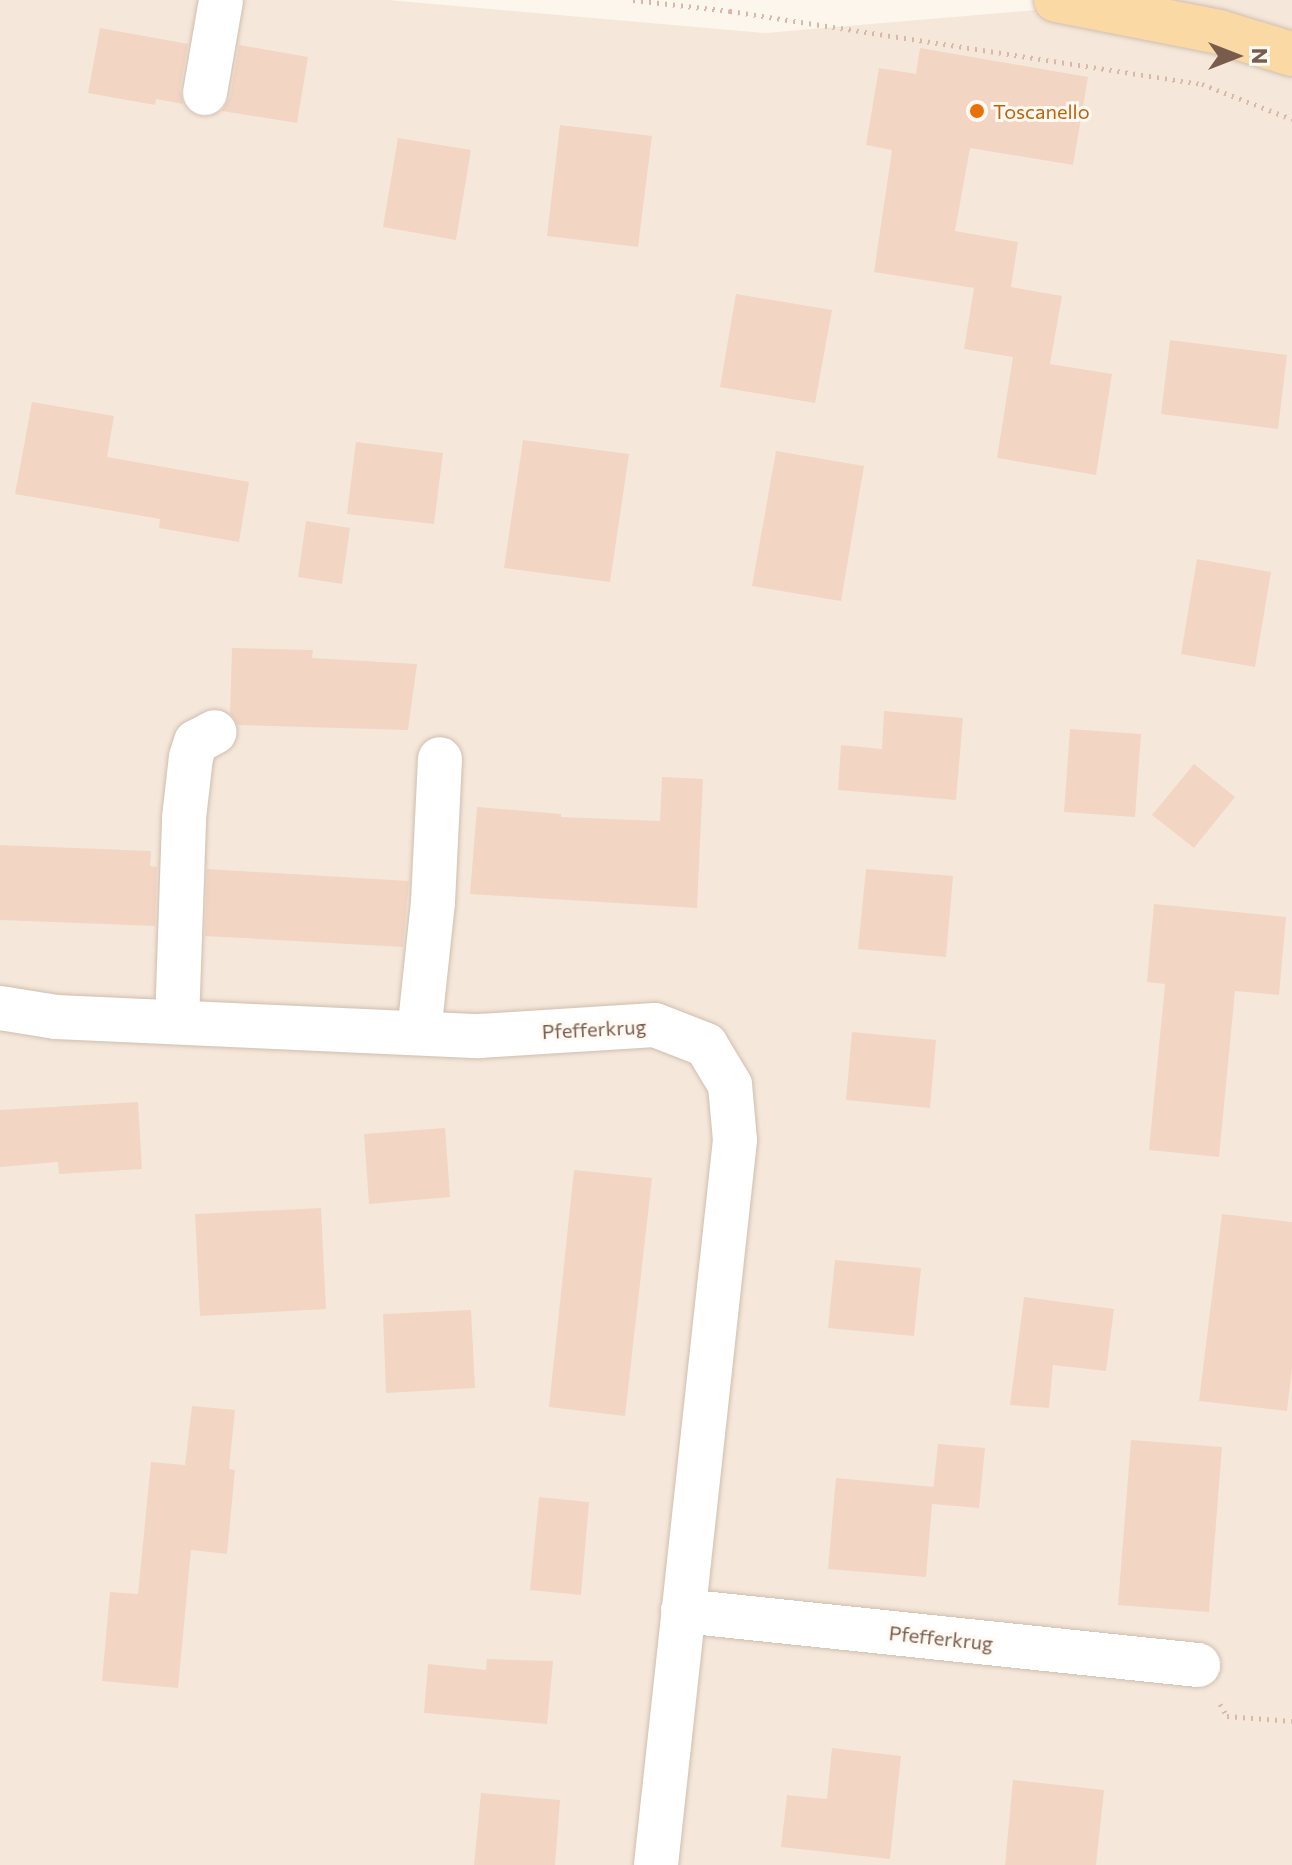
<!DOCTYPE html>
<html>
<head>
<meta charset="utf-8">
<style>
	body { margin:0 }
	#map { position:relative; width:1292px; height:1865px; overflow:hidden; background:#fdf6ec; font-family:Commissioner,sans-serif }
	div>[style] { position:absolute }
	[style*='--x'] { left:calc(var(--x)*1px); top:calc(var(--y)*1px); width:calc(var(--w)*1px); rotate:calc(var(--a)*1deg) }
	.residential>* { inset:0; background:#f5e8da }
	.building>* { inset:0; background:#f3d5c3 }
	.path>* { height:5px; margin-top:-2.5px; transform-origin:0; background:repeating-linear-gradient(90deg,#d9b8a5 0 2px,transparent 0 8px) }
	.roads { filter:drop-shadow(0 0 2px #d1beb0) drop-shadow(0 0 2px #d1beb0) }
	.minor>* { height:44px; margin:-22px; padding:0 22px; transform-origin:22px; border-radius:22px; background:#fff }
	.major>* { height:44px; margin:-22px; padding:0 22px; transform-origin:22px; border-radius:22px; background:#fbd9a5 }
	.dots>* { width:22px; height:22px; translate:-50% -50%; box-sizing:border-box; border:4px solid #fffaf3; border-radius:50% }
	span { translate:-50% -50%; white-space:nowrap; text-align:center; line-height:1.15; -webkit-text-stroke:6px #fffaf3; paint-order:stroke }
	.food-label { font-size:20px; color:#c56008 }
	.left { translate:0 -50%; text-align:left }
	.street-label { font-size:20px; color:#7a5c4d }
	.north { position:absolute; left:1196px; top:16px; width:80px; height:80px; -webkit-text-stroke:6px #fffaf3; paint-order:stroke; rotate:90deg; font-size:22px; font-weight:700; line-height:32px; text-align:center; color:#7a5c4d }
	.north::after { content:''; display:block; margin:auto; width:28px; height:36px; background:#7a5c4d; clip-path:polygon(50% 0,100% 100%,50% 72%,0 100%) }
</style>
</head>
<body>
<div id="map">
	<div class="residential">
		<div style="clip-path:polygon(0 0,388px 0,765px 33px,1154px 0,1292px 0,1292px 1865px,0 1865px)"></div>
	</div>
	<div class="building">
		<div style="clip-path:polygon(100px 28px,188px 44px,180px 89px,183px 104px,156px 99px,155px 105px,88px 93px)"></div>
		<div style="clip-path:polygon(239px 45px,308px 57px,297px 123px,222px 111px,230px 97px)"></div>
		<div style="clip-path:polygon(920px 48px,1088px 77px,1073px 165px,970px 148px,955px 231px,1018px 242px,1011px 287px,1062px 296px,1050px 364px,1112px 374px,1096px 475px,997px 458px,1013px 357px,964px 349px,974px 288px,874px 272px,892px 150px,866px 145px,879px 68px,916px 74px)"></div>
		<div style="clip-path:polygon(560px 125px,652px 136px,638px 247px,547px 236px)"></div>
		<div style="clip-path:polygon(398px 138px,471px 150px,456px 240px,383px 227px)"></div>
		<div style="clip-path:polygon(736px 294px,832px 310px,815px 403px,720px 387px)"></div>
		<div style="clip-path:polygon(1170px 340px,1287px 355px,1278px 429px,1161px 414px)"></div>
		<div style="clip-path:polygon(32px 402px,114px 416px,107px 457px,249px 482px,239px 542px,159px 528px,160px 519px,15px 494px)"></div>
		<div style="clip-path:polygon(523px 440px,629px 454px,610px 582px,504px 568px)"></div>
		<div style="clip-path:polygon(356px 442px,443px 453px,434px 524px,347px 514px)"></div>
		<div style="clip-path:polygon(776px 451px,864px 466px,841px 601px,752px 586px)"></div>
		<div style="clip-path:polygon(306px 521px,350px 528px,342px 584px,298px 577px)"></div>
		<div style="clip-path:polygon(1197px 559px,1271px 572px,1255px 667px,1181px 654px)"></div>
		<div style="clip-path:polygon(232px 648px,313px 650px,312px 658px,417px 664px,408px 730px,238px 725px,230px 713px)"></div>
		<div style="clip-path:polygon(884px 711px,963px 718px,956px 800px,838px 790px,841px 745px,882px 749px)"></div>
		<div style="clip-path:polygon(1070px 729px,1141px 734px,1135px 817px,1064px 812px)"></div>
		<div style="clip-path:polygon(1194px 764px,1235px 797px,1194px 848px,1152px 815px)"></div>
		<div style="clip-path:polygon(662px 777px,703px 779px,697px 908px,470px 894px,477px 807px,561px 814px,561px 817px,660px 821px)"></div>
		<div style="clip-path:polygon(0 845px,151px 851px,150px 866px,157px 867px,155px 926px,0 920px)"></div>
		<div style="clip-path:polygon(207px 869px,409px 881px,403px 947px,205px 936px)"></div>
		<div style="clip-path:polygon(866px 869px,953px 876px,946px 957px,858px 949px)"></div>
		<div style="clip-path:polygon(1154px 904px,1286px 917px,1279px 995px,1235px 991px,1219px 1157px,1149px 1150px,1165px 984px,1147px 982px)"></div>
		<div style="clip-path:polygon(852px 1032px,936px 1040px,930px 1108px,846px 1100px)"></div>
		<div style="clip-path:polygon(138px 1102px,142px 1169px,59px 1174px,58px 1162px,0 1167px,0 1110px)"></div>
		<div style="clip-path:polygon(445px 1128px,450px 1197px,369px 1204px,364px 1134px)"></div>
		<div style="clip-path:polygon(574px 1170px,652px 1178px,625px 1416px,549px 1407px)"></div>
		<div style="clip-path:polygon(321px 1208px,326px 1309px,200px 1316px,195px 1214px)"></div>
		<div style="clip-path:polygon(1222px 1214px,1292px 1222px,1292px 1368px,1287px 1411px,1199px 1401px)"></div>
		<div style="clip-path:polygon(835px 1260px,921px 1268px,914px 1336px,828px 1328px)"></div>
		<div style="clip-path:polygon(1024px 1297px,1114px 1309px,1106px 1371px,1053px 1365px,1049px 1408px,1010px 1405px)"></div>
		<div style="clip-path:polygon(471px 1310px,475px 1388px,386px 1393px,383px 1314px)"></div>
		<div style="clip-path:polygon(192px 1406px,235px 1410px,229px 1469px,235px 1470px,227px 1554px,191px 1550px,178px 1688px,102px 1681px,110px 1592px,138px 1594px,151px 1462px,185px 1465px)"></div>
		<div style="clip-path:polygon(1131px 1440px,1222px 1447px,1209px 1612px,1118px 1605px)"></div>
		<div style="clip-path:polygon(938px 1444px,985px 1448px,979px 1508px,932px 1504px,926px 1577px,828px 1569px,836px 1478px,934px 1487px,932px 1501px)"></div>
		<div style="clip-path:polygon(539px 1497px,589px 1502px,581px 1595px,530px 1590px)"></div>
		<div style="clip-path:polygon(487px 1659px,553px 1661px,547px 1724px,424px 1713px,428px 1664px,486px 1670px)"></div>
		<div style="clip-path:polygon(832px 1748px,901px 1756px,890px 1859px,781px 1847px,787px 1795px,827px 1799px)"></div>
		<div style="clip-path:polygon(1013px 1780px,1104px 1790px,1096px 1865px,1005px 1865px)"></div>
		<div style="clip-path:polygon(481px 1793px,560px 1800px,555px 1865px,474px 1865px)"></div>
	</div>
	<div class="path">
		<div style="--x:633;--y:0;--w:98;--a:6.5"></div>
		<div style="--x:730;--y:11;--w:478;--a:8.8"></div>
		<div style="--x:1202;--y:84;--w:97;--a:21.3"></div>
		<div style="--x:1220;--y:1704;--w:14;--a:60"></div>
		<div style="--x:1227;--y:1716;--w:65;--a:4.4"></div>
	</div>
	<div class="roads">
		<div class="minor">
			<div style="--x:205;--y:93;--w:94;--a:-80.2"></div>
			<div style="--x:0;--y:1008;--w:57;--a:9.1"></div>
			<div style="--x:56;--y:1017;--w:423;--a:2.6"></div>
			<div style="--x:479;--y:1036;--w:176;--a:-3.6"></div>
			<div style="--x:655;--y:1025;--w:55;--a:21.4"></div>
			<div style="--x:706;--y:1045;--w:47;--a:59"></div>
			<div style="--x:730;--y:1085;--w:55;--a:84.8"></div>
			<div style="--x:735;--y:1140;--w:729;--a:96.22"></div>
			<div style="--x:177;--y:1022;--w:204;--a:-88"></div>
			<div style="--x:184;--y:818;--w:61;--a:-83.5"></div>
			<div style="--x:191;--y:757;--w:16;--a:-72"></div>
			<div style="--x:196;--y:742;--w:21;--a:-28"></div>
			<div style="--x:419;--y:1033;--w:132;--a:-83.9"></div>
			<div style="--x:433;--y:902;--w:143;--a:-87.2"></div>
			<div style="--x:683;--y:1611;--w:518;--a:5.99"></div>
		</div>
		<div class="major">
			<div style="--x:1056;--y:0;--w:166;--a:11.1"></div>
			<div style="--x:1219;--y:32;--w:76;--a:16.8"></div>
		</div>
	</div>
	<div class="dots">
		<div style="left:977px;top:111px;background:#e8710a"></div>
	</div>
	<div class="food-label">
		<span class="left" style="left:993px;top:111px">Toscanello</span>
	</div>
	<div class="street-label">
		<span style="left:594px;top:1029px;rotate:-3deg">Pfefferkrug</span>
		<span style="left:941px;top:1638px;rotate:6deg">Pfefferkrug</span>
	</div>
	<div class="north">N</div>
</div>
</body>
</html>
